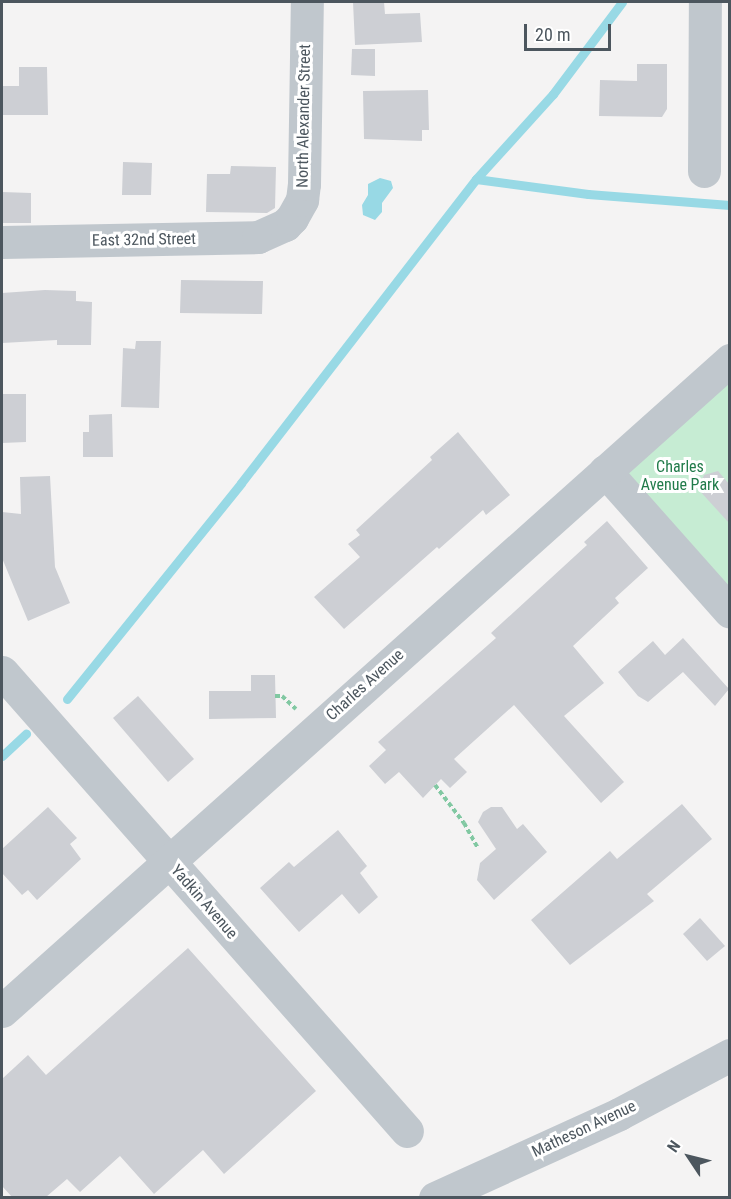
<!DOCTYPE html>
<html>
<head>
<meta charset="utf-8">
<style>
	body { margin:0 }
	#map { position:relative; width:731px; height:1199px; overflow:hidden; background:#f4f3f3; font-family:"Roboto Condensed",sans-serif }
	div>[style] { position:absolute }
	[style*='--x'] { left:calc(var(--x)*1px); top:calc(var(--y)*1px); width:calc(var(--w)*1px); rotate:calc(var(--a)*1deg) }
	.green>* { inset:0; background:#c6ecd3 }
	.water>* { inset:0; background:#98d9e5 }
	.stream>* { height:9px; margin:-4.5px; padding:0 4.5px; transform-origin:4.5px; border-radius:4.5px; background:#98d9e5 }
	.building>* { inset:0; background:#cdcfd4 }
	.path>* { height:4px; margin-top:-2px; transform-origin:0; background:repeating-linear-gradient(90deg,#81c8a2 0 4.5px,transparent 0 7.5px) }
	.minor>* { height:33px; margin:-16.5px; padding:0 16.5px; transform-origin:16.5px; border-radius:16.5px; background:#c0c7cd }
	span { translate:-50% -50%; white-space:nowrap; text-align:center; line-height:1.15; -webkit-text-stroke:6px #fff; paint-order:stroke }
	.street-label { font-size:16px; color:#4c565e }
	.park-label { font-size:16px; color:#217b4a }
	.frame { position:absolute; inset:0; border:3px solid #4c565e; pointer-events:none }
	.north { position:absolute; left:659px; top:1127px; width:60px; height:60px; -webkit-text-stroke:4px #fff; paint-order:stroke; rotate:305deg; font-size:16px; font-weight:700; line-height:24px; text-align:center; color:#4c565e }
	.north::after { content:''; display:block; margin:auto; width:21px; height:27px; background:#4c565e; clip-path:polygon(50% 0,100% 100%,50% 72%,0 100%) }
	.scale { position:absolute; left:524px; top:24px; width:87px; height:27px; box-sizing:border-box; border:3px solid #4c565e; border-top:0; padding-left:8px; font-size:18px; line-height:21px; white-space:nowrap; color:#4c565e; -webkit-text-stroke:4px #fff; paint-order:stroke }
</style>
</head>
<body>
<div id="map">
	<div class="green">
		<div style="clip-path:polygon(729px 366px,729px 607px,610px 472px)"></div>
	</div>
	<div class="water">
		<div style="clip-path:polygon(380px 178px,391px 181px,393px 188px,382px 203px,382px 212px,375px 220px,363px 215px,362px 205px,368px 195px,368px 184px)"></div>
	</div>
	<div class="stream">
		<div style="--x:476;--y:179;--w:113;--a:7.6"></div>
		<div style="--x:588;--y:194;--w:142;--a:4.4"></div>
		<div style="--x:67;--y:699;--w:277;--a:-51.1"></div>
		<div style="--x:241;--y:483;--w:384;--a:-52.3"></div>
		<div style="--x:476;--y:179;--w:115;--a:-47.8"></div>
		<div style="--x:553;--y:94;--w:115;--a:-53.1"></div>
		<div style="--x:2;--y:756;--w:33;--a:-43"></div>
	</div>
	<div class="building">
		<div style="clip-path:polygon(353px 2px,384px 2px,385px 14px,420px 13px,422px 42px,355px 45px)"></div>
		<div style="clip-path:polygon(352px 49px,375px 49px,375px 76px,351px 75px)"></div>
		<div style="clip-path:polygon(637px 64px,667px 64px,667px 109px,662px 117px,599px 116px,600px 80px,637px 81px)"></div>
		<div style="clip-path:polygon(19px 67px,47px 67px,48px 115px,2px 115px,2px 86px,19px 86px)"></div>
		<div style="clip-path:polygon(428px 90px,429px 130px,422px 130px,422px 141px,364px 139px,363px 91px)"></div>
		<div style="clip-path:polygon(123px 162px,152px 163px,151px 195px,122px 195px)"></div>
		<div style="clip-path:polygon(231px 166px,276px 167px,275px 208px,267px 213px,206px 212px,207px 174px,230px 174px)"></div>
		<div style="clip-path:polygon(2px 192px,31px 193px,31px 223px,2px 223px)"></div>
		<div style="clip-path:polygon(181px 280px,263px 281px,262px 314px,180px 313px)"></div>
		<div style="clip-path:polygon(45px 290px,76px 291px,76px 301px,92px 302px,91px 345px,57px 345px,57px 340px,2px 343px,2px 293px)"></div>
		<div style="clip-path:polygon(136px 341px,161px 341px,159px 408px,121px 407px,123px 348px,135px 349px)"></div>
		<div style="clip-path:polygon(2px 394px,26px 394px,26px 442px,2px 443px)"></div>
		<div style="clip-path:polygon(112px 414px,113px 457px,83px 457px,83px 432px,89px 432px,89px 415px)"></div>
		<div style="clip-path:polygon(458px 432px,510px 495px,486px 515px,483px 510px,439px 549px,437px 547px,344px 629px,314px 597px,360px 557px,348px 544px,360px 535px,356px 530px,432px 460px,430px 457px)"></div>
		<div style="clip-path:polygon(718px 471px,729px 484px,729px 523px,698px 489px,704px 475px)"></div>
		<div style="clip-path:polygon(50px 476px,55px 567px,70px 603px,28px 621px,2px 558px,2px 512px,21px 514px,20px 477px)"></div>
		<div style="clip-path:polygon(607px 521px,648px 568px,615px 598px,619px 603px,573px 646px,604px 683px,564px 716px,624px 782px,601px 803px,514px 705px,454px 759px,467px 772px,450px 788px,441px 779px,423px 798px,399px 772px,385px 784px,369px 766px,386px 750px,378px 742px,496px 638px,491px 633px,587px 545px,584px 542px)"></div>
		<div style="clip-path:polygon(683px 638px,729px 689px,715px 706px,683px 672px,648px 702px,638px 696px,618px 672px,653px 641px,665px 655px)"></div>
		<div style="clip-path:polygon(251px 675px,275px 675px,276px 718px,209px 719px,209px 691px,251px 691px)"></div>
		<div style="clip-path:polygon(138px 696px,194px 759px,168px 782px,113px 718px)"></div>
		<div style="clip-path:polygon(682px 804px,712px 839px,647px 894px,654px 901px,570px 965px,531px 920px,610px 851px,617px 859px)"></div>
		<div style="clip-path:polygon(48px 807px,77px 838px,70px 844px,81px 859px,37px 900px,28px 890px,22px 895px,2px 873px,2px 849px)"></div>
		<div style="clip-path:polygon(491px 807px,502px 807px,517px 829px,523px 824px,547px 852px,494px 900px,477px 880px,480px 863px,496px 849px,478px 822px,483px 812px)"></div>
		<div style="clip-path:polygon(338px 830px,367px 866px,360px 873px,378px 897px,359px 914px,342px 894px,299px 932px,260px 888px,289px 862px,294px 867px)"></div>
		<div style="clip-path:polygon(700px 918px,725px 946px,707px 961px,683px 934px)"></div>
		<div style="clip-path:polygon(188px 948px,316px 1091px,224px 1174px,203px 1150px,154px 1194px,120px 1156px,80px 1192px,67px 1179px,46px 1197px,12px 1197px,2px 1186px,2px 1079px,28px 1055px,46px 1075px)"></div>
	</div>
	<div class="path">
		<div style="--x:275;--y:696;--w:7;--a:0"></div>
		<div style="--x:282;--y:696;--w:19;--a:43"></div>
		<div style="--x:435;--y:785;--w:48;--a:52.7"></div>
		<div style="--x:464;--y:823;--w:29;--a:61"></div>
	</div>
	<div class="minor">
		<div style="--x:704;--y:171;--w:169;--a:-89.7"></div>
		<div style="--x:2;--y:242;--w:256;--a:-1.1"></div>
		<div style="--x:258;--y:237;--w:30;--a:-24"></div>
		<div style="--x:285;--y:225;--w:10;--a:-45"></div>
		<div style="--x:292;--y:218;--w:21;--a:-61"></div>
		<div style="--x:302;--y:200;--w:16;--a:-83"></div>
		<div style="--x:304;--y:184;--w:182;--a:-89.1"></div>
		<div style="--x:605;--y:471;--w:188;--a:48.4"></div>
		<div style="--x:2;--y:672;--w:612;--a:48.58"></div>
		<div style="--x:2;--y:1011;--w:977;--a:-41.8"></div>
		<div style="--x:435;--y:1198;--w:202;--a:-24.5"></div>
		<div style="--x:619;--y:1114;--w:126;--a:-28"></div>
	</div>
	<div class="street-label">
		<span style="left:304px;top:116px;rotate:-89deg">North Alexander Street</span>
		<span style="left:144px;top:240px;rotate:-1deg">East 32nd Street</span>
		<span style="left:365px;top:685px;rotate:-42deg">Charles Avenue</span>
		<span style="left:204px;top:902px;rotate:49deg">Yadkin Avenue</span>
		<span style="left:584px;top:1129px;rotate:-25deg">Matheson Avenue</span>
	</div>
	<div class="park-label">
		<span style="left:680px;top:476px">Charles<br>Avenue Park</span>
	</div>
	<div class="frame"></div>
	<div class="north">N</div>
	<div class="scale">20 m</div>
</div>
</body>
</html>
